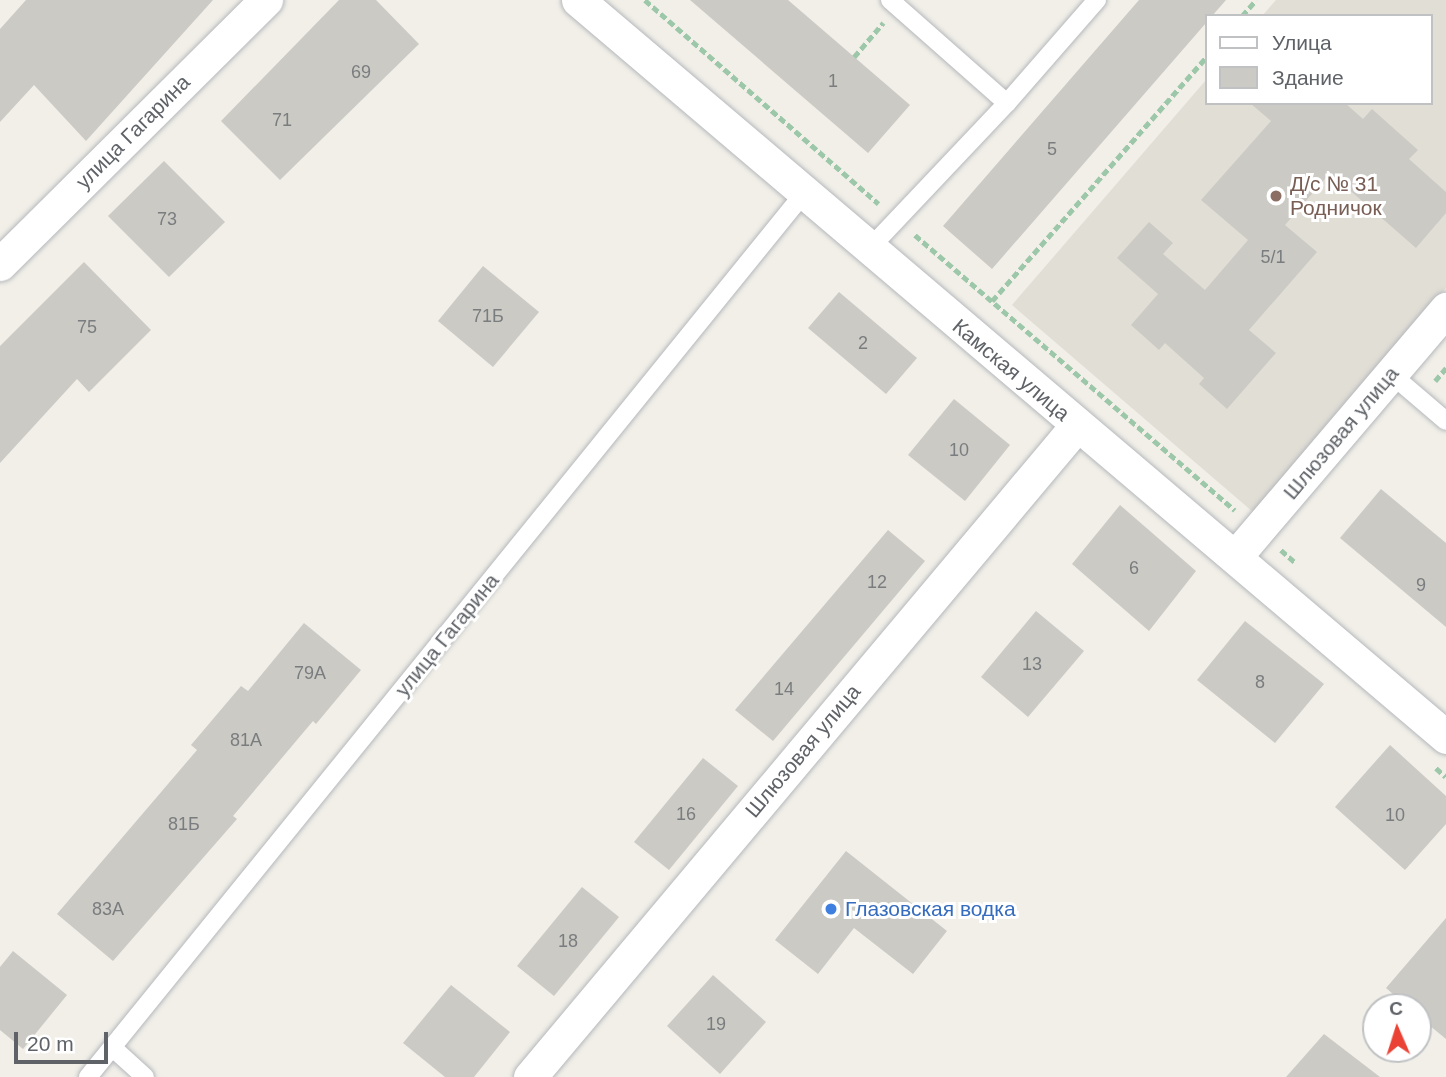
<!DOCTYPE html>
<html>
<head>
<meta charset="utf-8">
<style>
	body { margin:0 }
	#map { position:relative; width:1446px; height:1077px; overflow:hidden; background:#f1efe8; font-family:Arial,sans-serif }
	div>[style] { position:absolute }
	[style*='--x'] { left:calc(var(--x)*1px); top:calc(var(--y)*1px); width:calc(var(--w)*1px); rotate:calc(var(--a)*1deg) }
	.education>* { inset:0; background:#e1ded6 }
	.building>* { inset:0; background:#cccac5 }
	.path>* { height:4.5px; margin-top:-2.25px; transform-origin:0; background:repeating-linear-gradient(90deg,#9cc7a9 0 7px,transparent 0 10.5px) }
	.roads { filter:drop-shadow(0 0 2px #b5b8bc) drop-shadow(0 0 2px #b5b8bc) }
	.lane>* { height:18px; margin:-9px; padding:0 9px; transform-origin:9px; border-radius:9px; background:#fff }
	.street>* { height:33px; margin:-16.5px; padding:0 16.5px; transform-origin:16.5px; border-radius:16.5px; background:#fff }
	.dots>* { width:19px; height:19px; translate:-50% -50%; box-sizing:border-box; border:4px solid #fff; border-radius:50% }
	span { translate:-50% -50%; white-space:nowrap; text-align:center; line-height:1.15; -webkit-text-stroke:6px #fff; paint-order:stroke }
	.number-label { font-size:18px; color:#7a7d7f }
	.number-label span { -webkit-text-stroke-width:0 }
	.street-label { font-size:21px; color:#5f6368 }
	.education-label { font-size:21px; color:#785e54 }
	.left { translate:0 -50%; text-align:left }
	.shop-label { font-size:21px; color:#366cbe }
	.legend { position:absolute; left:1205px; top:14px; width:228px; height:91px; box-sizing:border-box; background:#fff; border:2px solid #bfc1c3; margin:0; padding:9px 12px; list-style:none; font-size:21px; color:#5f6368 }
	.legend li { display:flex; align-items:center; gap:14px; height:35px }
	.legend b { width:35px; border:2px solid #bfc1c3 }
	.north { position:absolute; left:1362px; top:993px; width:70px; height:70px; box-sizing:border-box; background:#fff; border:2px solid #bfc1c3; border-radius:50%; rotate:357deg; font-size:19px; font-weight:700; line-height:28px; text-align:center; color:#5f6368 }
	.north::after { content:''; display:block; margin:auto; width:24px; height:32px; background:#ea4335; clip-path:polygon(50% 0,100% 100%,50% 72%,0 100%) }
	.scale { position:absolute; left:14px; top:1032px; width:94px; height:32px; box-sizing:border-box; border:4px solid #5f6368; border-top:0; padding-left:9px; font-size:21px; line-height:24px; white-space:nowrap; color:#5f6368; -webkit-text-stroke:5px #fff; paint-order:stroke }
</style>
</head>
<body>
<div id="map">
	<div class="education">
		<div style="clip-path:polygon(1276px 0,1446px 0,1446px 288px,1253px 512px,1012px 305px,1206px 80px,1206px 103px,1430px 103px,1430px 16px,1262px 16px)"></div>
	</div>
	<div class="building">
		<div style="clip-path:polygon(26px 0,213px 0,86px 141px,34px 85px,0 122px,0 29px)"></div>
		<div style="clip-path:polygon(339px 0,376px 0,419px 44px,280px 180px,221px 121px)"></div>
		<div style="clip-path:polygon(690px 0,788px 0,910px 105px,868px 153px)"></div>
		<div style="clip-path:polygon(1139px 0,1226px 0,1212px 16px,1206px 16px,1206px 23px,992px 269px,943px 226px)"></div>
		<div style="clip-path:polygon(1250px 103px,1345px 103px,1363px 119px,1372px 109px,1418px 150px,1409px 159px,1446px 192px,1446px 213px,1416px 248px,1330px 173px,1285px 225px,1317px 252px,1249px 330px,1276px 353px,1227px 409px,1199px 384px,1204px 378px,1165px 343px,1159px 350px,1131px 325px,1158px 294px,1117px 258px,1149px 222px,1173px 243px,1163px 254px,1205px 290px,1248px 240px,1201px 200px,1271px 121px)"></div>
		<div style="clip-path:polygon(164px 161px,225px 222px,169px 277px,108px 216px)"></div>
		<div style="clip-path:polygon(84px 262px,151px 330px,89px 392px,77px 379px,0 463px,0 346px)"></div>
		<div style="clip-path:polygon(483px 266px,539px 312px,493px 367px,438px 321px)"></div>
		<div style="clip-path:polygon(839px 292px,917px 358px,886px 394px,808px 328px)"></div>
		<div style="clip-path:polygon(954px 399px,1010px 445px,965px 501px,908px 455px)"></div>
		<div style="clip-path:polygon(1381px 489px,1446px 543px,1446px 627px,1340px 538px)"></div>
		<div style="clip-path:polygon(1120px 505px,1196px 571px,1149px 631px,1072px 564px)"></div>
		<div style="clip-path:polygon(888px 530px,925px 561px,773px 741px,735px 710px)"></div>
		<div style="clip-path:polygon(1036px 611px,1084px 651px,1028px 717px,981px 677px)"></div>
		<div style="clip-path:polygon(1245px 621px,1324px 684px,1275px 743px,1197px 680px)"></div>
		<div style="clip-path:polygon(304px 623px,361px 670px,316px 724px,313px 721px,233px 816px,237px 819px,113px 961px,57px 914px,197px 750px,191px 745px,241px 686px,248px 691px)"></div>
		<div style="clip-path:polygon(1390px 745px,1446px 796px,1446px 824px,1405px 870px,1335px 807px)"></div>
		<div style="clip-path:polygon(703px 758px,738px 786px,669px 870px,634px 842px)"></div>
		<div style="clip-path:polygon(846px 851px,947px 931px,913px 974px,854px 928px,818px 974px,775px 940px)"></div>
		<div style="clip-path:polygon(582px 887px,619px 917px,554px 996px,517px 966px)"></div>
		<div style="clip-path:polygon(1446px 918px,1446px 1039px,1418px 1016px,1418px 1007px,1408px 1007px,1386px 988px)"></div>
		<div style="clip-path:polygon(13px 951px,67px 995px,23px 1049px,0 1030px,0 967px)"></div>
		<div style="clip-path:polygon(713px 975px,766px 1022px,720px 1074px,667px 1026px)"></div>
		<div style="clip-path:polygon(451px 985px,510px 1032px,474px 1077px,445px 1077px,403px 1043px)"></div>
		<div style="clip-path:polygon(1324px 1034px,1380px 1077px,1286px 1077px)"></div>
	</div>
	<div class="path">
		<div style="--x:645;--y:0;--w:310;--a:41.1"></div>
		<div style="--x:1242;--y:16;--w:21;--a:-49"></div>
		<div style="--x:854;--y:57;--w:45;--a:-49.5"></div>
		<div style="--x:915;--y:235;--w:422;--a:40.7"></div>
		<div style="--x:992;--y:301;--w:325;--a:-48.7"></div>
		<div style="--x:1435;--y:381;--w:17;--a:-50"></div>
		<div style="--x:1281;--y:550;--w:20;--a:41"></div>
		<div style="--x:1436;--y:768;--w:13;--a:42"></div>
	</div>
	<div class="roads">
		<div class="lane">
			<div style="--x:890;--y:0;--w:156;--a:41.4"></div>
			<div style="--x:1007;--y:103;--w:137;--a:-48.9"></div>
			<div style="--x:869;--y:249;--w:201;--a:-46.6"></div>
			<div style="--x:1391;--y:374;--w:72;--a:40.5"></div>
			<div style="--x:113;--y:1048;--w:43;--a:42.2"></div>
			<div style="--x:88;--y:1077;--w:1139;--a:-50.99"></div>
		</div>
		<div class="street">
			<div style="--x:578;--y:0;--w:1139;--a:40.33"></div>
			<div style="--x:0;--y:264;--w:375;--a:-44.8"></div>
			<div style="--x:1235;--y:557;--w:326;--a:-49.6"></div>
			<div style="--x:530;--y:1077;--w:851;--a:-50"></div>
		</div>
	</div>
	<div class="dots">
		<div style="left:1276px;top:196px;background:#8d6e63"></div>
		<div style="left:831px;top:909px;background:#3f7fe0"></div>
	</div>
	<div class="number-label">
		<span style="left:361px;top:72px">69</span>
		<span style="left:833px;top:81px">1</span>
		<span style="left:282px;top:120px">71</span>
		<span style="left:1052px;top:149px">5</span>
		<span style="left:167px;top:219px">73</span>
		<span style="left:1273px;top:257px">5/1</span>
		<span style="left:488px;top:316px">71Б</span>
		<span style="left:87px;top:327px">75</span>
		<span style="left:863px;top:343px">2</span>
		<span style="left:959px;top:450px">10</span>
		<span style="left:1134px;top:568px">6</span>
		<span style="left:877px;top:582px">12</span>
		<span style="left:1421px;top:585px">9</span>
		<span style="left:1032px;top:664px">13</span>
		<span style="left:310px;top:673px">79А</span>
		<span style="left:1260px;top:682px">8</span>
		<span style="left:784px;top:689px">14</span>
		<span style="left:246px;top:740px">81А</span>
		<span style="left:686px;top:814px">16</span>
		<span style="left:1395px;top:815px">10</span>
		<span style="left:184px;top:824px">81Б</span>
		<span style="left:108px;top:909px">83А</span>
		<span style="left:568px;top:941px">18</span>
		<span style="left:716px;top:1024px">19</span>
	</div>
	<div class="street-label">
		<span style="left:133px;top:132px;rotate:-45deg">улица Гагарина</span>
		<span style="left:1011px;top:370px;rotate:40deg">Камская улица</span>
		<span style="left:1341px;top:433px;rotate:-50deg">Шлюзовая улица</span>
		<span style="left:447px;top:635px;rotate:-51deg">улица Гагарина</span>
		<span style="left:803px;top:751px;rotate:-50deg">Шлюзовая улица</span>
	</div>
	<div class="education-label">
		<span class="left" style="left:1290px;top:196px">Д/с № 31<br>Родничок</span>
	</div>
	<div class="shop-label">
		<span class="left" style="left:845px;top:909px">Глазовская водка</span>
	</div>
	<ul class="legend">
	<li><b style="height:9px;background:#fff"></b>Улица</li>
	<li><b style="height:19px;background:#cccac5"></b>Здание</li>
	</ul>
	<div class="north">С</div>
	<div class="scale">20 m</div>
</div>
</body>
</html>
